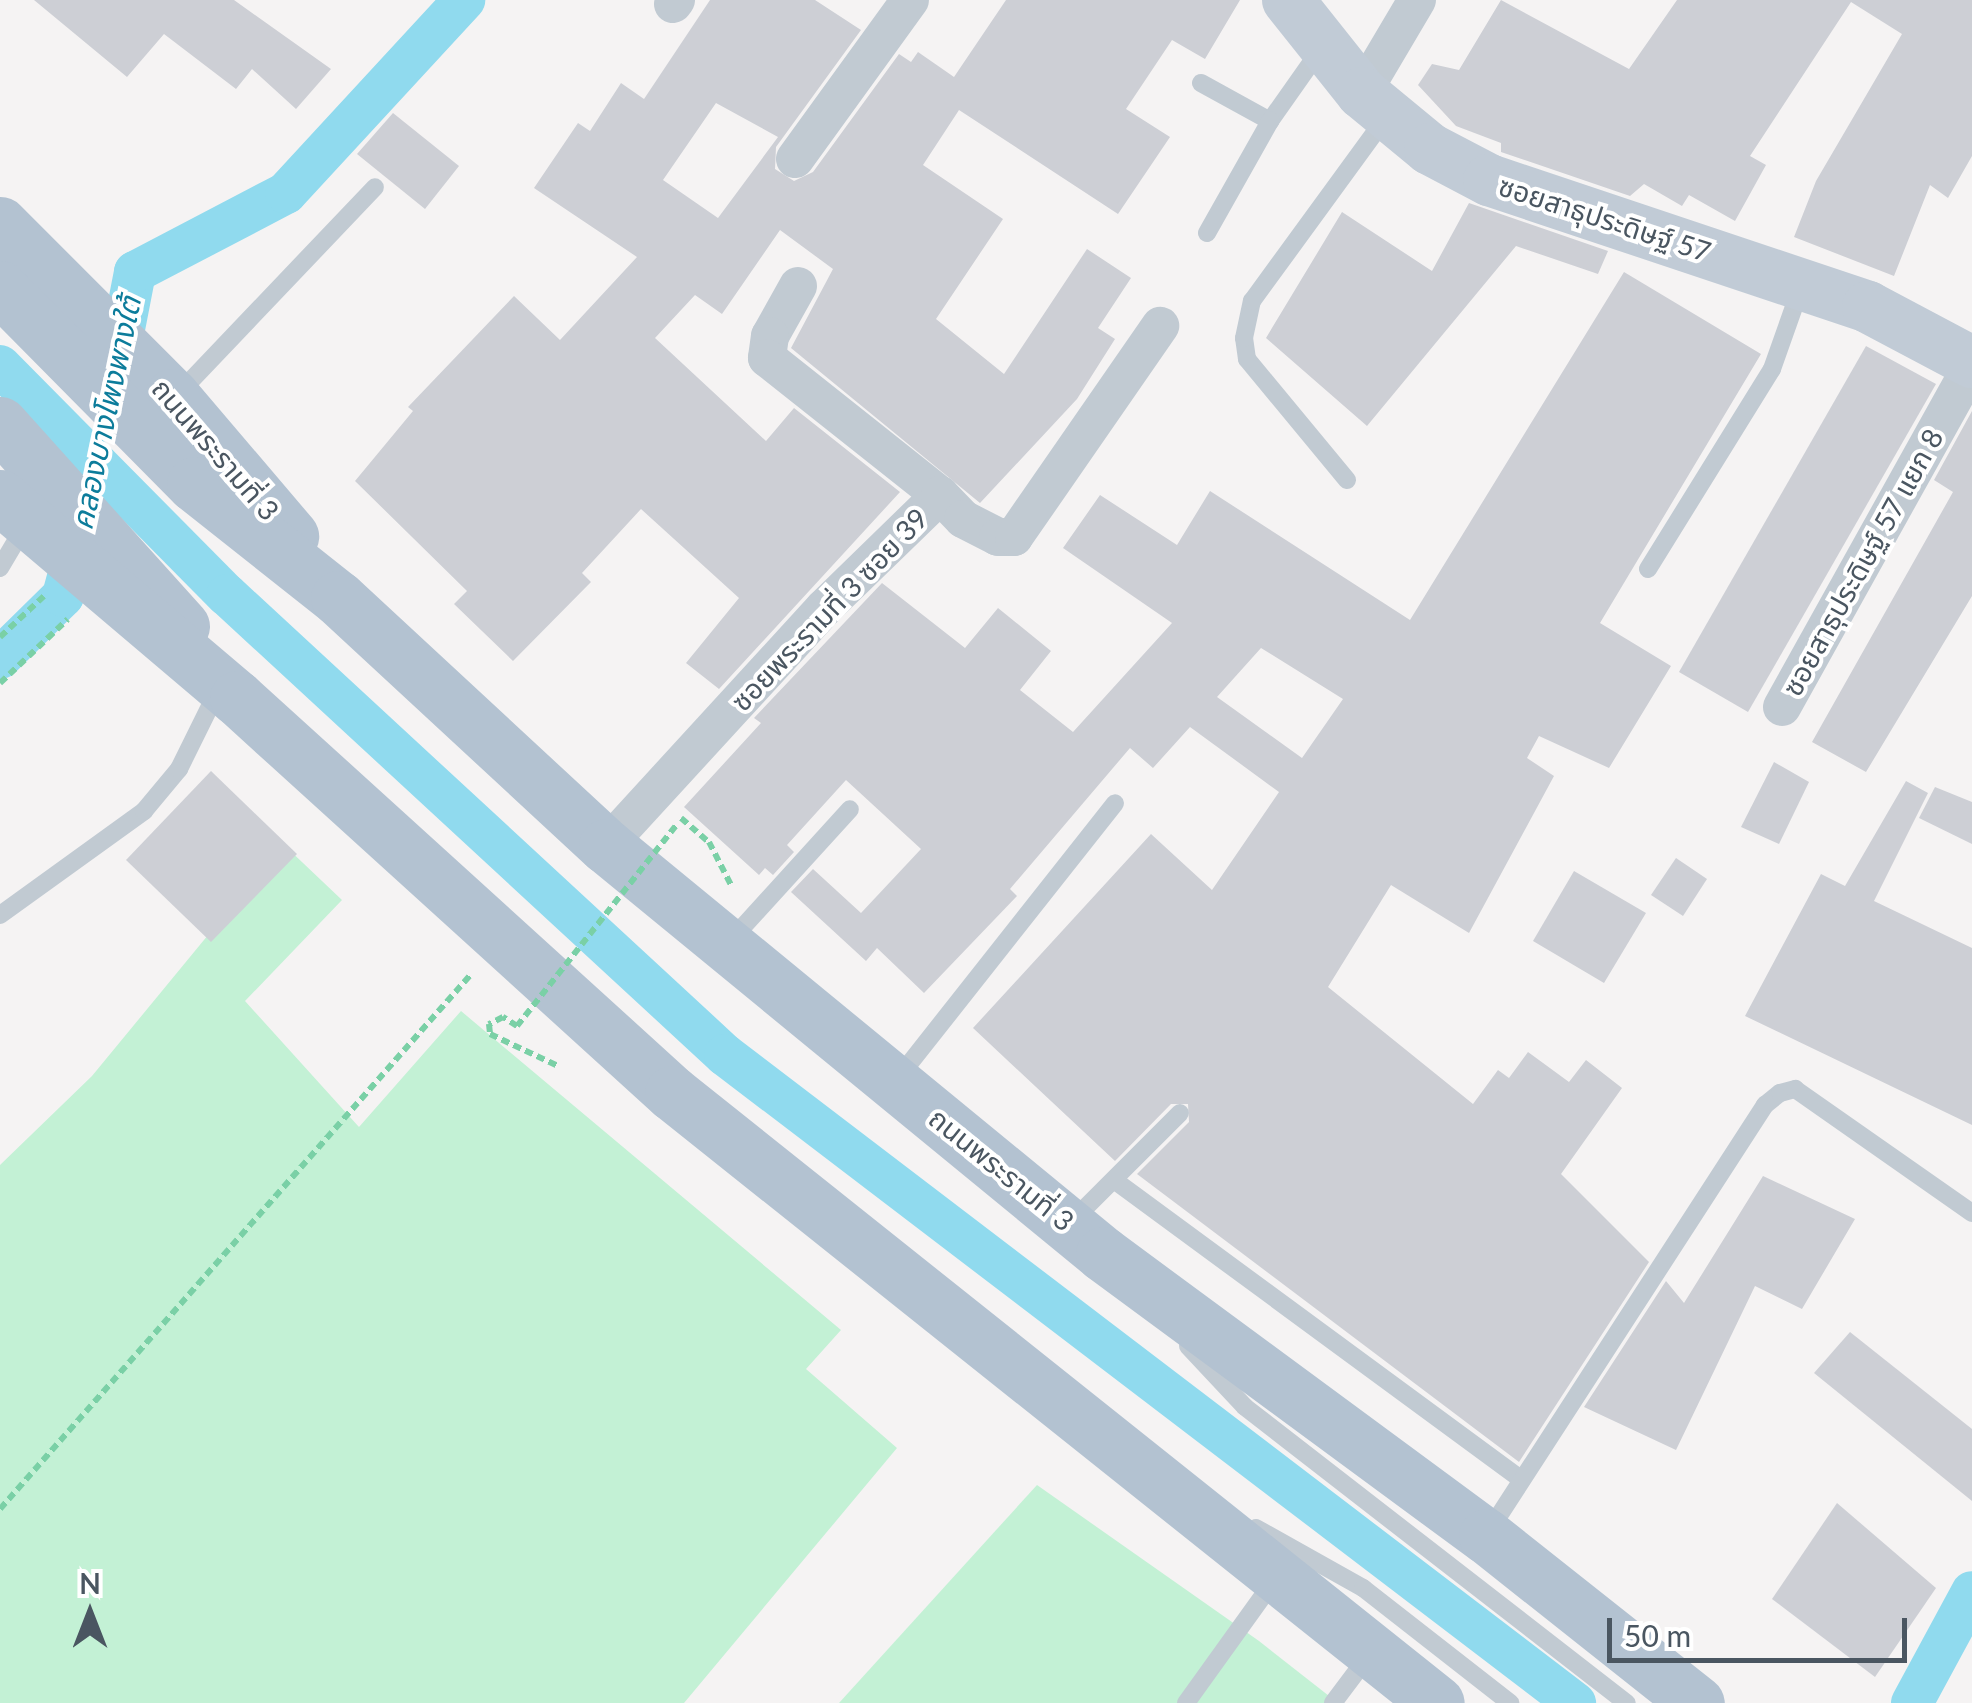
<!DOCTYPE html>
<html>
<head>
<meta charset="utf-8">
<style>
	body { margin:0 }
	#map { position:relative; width:1972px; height:1703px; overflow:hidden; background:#f5f3f3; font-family:Lato,"Noto Sans Thai",sans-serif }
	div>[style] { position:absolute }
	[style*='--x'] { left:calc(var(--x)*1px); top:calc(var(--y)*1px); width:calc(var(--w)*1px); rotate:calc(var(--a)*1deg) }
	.green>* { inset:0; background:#c3f1d5 }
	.canal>* { height:42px; margin:-21px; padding:0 21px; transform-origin:21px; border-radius:21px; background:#90daee }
	.building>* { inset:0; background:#cdcfd5 }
	.path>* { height:6px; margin-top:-3px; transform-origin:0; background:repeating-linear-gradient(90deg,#7ad0a6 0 8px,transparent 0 13px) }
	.lane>* { height:18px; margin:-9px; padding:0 9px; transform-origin:9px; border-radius:9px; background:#c1cad2 }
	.street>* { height:38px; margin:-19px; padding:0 19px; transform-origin:19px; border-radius:19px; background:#c1cad2 }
	.secondary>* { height:52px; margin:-26px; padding:0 26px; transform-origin:26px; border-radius:26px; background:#c1cbd6 }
	.primary>* { height:55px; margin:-27.5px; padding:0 27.5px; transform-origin:27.5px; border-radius:27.5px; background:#b3c2d1 }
	.path-bridge>* { height:6px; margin-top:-3px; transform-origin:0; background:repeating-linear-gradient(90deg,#7ad0a6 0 8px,transparent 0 13px) }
	span { translate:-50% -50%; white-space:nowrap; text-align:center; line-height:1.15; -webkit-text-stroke:8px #fff; paint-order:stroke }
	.street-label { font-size:28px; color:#4a5661 }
	.water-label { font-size:30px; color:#0c7c9b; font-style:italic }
	.north { position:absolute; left:40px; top:1563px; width:100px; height:100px; -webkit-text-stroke:8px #fff; paint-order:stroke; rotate:0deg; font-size:28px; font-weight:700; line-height:40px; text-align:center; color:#4a5661 }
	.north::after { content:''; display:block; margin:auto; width:35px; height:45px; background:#4a5661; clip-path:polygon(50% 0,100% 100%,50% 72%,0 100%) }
	.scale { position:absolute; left:1607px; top:1618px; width:300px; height:45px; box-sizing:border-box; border:5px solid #4a5661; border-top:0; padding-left:12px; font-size:30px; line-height:35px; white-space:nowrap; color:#4a5661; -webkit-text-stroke:8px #fff; paint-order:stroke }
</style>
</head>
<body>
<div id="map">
	<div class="green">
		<div style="clip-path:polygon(283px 844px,342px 900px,245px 1001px,359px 1127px,461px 1011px,841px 1330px,806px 1369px,897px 1448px,684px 1703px,0 1703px,0 1165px,92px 1076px)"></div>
		<div style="clip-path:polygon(1037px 1485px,1259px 1641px,1338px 1703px,839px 1703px)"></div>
	</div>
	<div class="canal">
		<div style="--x:0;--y:366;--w:322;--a:45.3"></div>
		<div style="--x:227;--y:595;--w:678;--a:42.73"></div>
		<div style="--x:725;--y:1055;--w:1069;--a:37.32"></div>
		<div style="--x:116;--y:370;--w:100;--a:-79"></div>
		<div style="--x:135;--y:272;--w:170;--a:-27.6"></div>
		<div style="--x:286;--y:193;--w:263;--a:-47.3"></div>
		<div style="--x:0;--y:658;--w:88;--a:-44.5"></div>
		<div style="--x:63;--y:596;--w:66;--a:-75.1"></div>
		<div style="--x:1912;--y:1703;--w:126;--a:-61.6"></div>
	</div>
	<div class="building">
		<div style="clip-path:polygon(34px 0,234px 0,331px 69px,296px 109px,252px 69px,236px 89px,164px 34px,127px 77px)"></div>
		<div style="clip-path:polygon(evenodd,710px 0,815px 0,861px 30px,776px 147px,775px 169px,794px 181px,813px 172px,899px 54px,911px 62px,918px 52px,954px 77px,1006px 0,1240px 0,1205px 59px,1172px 40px,1126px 109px,1170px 137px,1118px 214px,959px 110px,923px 165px,1003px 219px,936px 319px,1004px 374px,1087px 249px,1131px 278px,1098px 328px,1115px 339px,1077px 399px,980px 503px,791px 348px,833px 269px,780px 230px,722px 314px,695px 295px,655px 338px,766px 441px,794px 408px,900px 492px,719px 689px,686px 663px,739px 598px,641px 509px,582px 573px,591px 582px,513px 661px,454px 604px,467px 591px,355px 481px,413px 411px,408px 407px,514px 296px,560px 340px,637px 257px,534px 188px,578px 123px,590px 131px,621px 83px,644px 99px,710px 0,716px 103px,778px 137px,718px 218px,663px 180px,716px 103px)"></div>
		<div style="clip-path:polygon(1501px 0,1629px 69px,1677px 0,1972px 0,1972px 156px,1948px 198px,1930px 185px,1894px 276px,1794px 237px,1816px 181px,1902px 34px,1851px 2px,1750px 156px,1766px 165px,1735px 221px,1689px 195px,1682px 206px,1644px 184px,1630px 196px,1501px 152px,1501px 143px,1456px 126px,1418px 85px,1432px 64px,1459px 70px)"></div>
		<div style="clip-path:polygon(393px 113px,459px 166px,425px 209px,357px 154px)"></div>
		<div style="clip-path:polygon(1469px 203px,1608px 251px,1598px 274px,1516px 246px,1367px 426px,1266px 338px,1342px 212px,1432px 271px)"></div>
		<div style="clip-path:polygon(evenodd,1624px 272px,1761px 354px,1600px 623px,1671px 666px,1609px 768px,1539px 736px,1527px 758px,1554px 776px,1469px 933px,1391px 885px,1328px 987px,1473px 1104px,1498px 1070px,1509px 1078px,1528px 1052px,1569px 1082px,1586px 1060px,1622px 1088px,1561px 1174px,1649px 1262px,1519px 1462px,1137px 1174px,1189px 1122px,1188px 1104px,1171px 1104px,1115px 1161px,973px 1028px,1151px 834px,1212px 890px,1279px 792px,1190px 727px,1153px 768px,1130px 748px,1010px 889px,1017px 896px,924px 993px,877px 948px,866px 961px,791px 892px,813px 869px,861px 913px,921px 849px,846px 780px,787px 845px,794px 852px,773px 875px,765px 868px,759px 875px,684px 807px,761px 723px,754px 718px,882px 583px,965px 648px,998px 608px,1051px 651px,1020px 690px,1073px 732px,1172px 623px,1063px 548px,1100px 495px,1177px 545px,1210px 491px,1410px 620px,1624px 272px,1261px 648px,1343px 699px,1302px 758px,1217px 697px,1261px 648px)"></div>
		<div style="clip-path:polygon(1866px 346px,1936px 384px,1748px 712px,1679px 672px)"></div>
		<div style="clip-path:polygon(1972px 411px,1972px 596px,1866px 772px,1812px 742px,1953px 492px,1934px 480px)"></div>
		<div style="clip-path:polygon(1774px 762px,1809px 782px,1779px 844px,1741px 827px)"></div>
		<div style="clip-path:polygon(211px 771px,297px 854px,211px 942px,126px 860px)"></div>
		<div style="clip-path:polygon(1906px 781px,1928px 793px,1874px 901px,1972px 948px,1972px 1125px,1745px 1016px,1821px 874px,1845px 886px)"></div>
		<div style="clip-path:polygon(1935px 787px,1972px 802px,1972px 844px,1919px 818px)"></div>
		<div style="clip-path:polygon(1676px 858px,1707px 879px,1683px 916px,1651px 895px)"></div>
		<div style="clip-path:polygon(1574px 871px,1646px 913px,1604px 983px,1533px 941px)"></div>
		<div style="clip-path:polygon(1763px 1176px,1855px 1219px,1802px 1309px,1755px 1286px,1676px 1450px,1584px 1407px,1666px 1281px,1684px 1303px)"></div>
		<div style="clip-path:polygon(1850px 1332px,1972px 1429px,1972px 1501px,1814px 1373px)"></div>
		<div style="clip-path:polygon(1837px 1503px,1936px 1588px,1875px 1677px,1772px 1599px)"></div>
	</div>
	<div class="path">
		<div style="--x:0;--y:637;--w:60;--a:-43"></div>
		<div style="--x:0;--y:683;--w:93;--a:-43.3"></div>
		<div style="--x:681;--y:818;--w:37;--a:41"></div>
		<div style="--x:709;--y:842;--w:51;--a:62.9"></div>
		<div style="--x:517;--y:1026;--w:17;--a:-147"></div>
		<div style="--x:503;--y:1017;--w:16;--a:153"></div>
		<div style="--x:489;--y:1024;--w:10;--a:84"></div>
		<div style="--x:490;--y:1034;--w:77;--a:25.2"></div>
		<div style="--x:0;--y:1509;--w:714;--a:-48.63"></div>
	</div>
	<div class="lane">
		<div style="--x:1201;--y:83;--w:79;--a:28.8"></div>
		<div style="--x:1270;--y:121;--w:87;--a:-54.8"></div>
		<div style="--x:1207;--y:233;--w:129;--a:-60.6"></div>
		<div style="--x:179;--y:393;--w:284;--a:-46.4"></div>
		<div style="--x:1347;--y:480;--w:157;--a:-129.6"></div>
		<div style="--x:1247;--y:359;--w:21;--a:-98"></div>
		<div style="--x:1244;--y:338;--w:38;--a:-78"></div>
		<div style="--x:1252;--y:301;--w:229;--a:-53.9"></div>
		<div style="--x:0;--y:568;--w:51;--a:-59.4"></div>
		<div style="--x:1648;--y:569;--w:235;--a:-58.2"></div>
		<div style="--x:1772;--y:369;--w:84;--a:-70.5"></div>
		<div style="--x:0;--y:915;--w:178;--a:-35.8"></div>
		<div style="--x:144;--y:811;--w:55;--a:-50.2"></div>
		<div style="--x:179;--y:769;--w:88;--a:-63.7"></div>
		<div style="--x:730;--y:941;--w:178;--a:-47.7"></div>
		<div style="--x:898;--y:1078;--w:350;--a:-51.7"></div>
		<div style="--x:1114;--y:1180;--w:506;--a:36.33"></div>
		<div style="--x:1071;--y:1222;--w:154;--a:-45"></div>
		<div style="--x:1188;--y:1346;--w:83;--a:46.9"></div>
		<div style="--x:1245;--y:1407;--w:483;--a:37.8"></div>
		<div style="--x:1256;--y:1528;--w:123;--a:29.3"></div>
		<div style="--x:1363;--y:1588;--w:187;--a:38"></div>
		<div style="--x:1489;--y:1531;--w:508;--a:-57.06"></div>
		<div style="--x:1765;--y:1105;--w:19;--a:-39"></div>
		<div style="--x:1780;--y:1093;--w:16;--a:-15"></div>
		<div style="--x:1795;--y:1089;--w:216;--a:35"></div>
		<div style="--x:1186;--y:1703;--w:149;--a:-54.3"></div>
		<div style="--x:1333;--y:1703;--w:60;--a:-53.1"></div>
	</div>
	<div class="street">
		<div style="--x:673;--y:4;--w:5;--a:-53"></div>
		<div style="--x:1362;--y:93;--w:108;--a:-59.4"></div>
		<div style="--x:795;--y:159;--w:196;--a:-54.1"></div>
		<div style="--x:798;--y:286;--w:57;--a:119.2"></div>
		<div style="--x:770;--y:336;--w:22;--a:98"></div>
		<div style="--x:767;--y:358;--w:221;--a:38.4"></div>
		<div style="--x:1782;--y:707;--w:391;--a:-60.9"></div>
		<div style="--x:606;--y:846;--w:323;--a:-47.5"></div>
		<div style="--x:824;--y:608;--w:162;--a:-44.2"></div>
		<div style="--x:940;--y:495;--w:33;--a:46"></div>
		<div style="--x:963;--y:519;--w:39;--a:27"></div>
		<div style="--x:998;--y:537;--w:16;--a:0"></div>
		<div style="--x:1014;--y:537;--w:257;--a:-55.3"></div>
	</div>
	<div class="secondary">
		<div style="--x:1288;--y:0;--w:119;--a:51.5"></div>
		<div style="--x:1362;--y:93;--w:88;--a:39.5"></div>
		<div style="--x:1430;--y:149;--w:67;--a:27.7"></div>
		<div style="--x:1489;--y:180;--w:400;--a:18.5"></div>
		<div style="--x:1868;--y:307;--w:118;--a:27.9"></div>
	</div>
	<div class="primary">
		<div style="--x:0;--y:224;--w:243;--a:45"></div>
		<div style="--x:172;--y:396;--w:184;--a:49.6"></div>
		<div style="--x:0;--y:288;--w:276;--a:45.3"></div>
		<div style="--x:194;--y:484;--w:184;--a:38.4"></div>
		<div style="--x:338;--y:598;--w:365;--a:42.8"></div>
		<div style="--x:606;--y:846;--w:643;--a:39.38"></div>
		<div style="--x:1103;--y:1254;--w:476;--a:36.4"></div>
		<div style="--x:1486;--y:1536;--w:269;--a:38.4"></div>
		<div style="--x:0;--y:424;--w:272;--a:48"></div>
		<div style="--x:0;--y:497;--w:311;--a:40.3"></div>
		<div style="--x:237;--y:698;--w:588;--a:42.24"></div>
		<div style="--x:672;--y:1093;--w:978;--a:38.57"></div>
	</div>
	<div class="path-bridge">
		<div style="--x:517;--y:1026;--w:259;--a:-51.6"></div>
	</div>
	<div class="street-label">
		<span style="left:1605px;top:218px;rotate:18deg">ซอยสาธุประดิษฐ์ 57</span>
		<span style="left:216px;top:449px;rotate:49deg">ถนนพระรามที่ 3</span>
		<span style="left:1862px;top:562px;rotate:-61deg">ซอยสาธุประดิษฐ์ 57 แยก 8</span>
		<span style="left:829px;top:609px;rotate:-46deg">ซอยพระรามที่ 3 ซอย 39</span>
		<span style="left:1002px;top:1169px;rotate:39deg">ถนนพระรามที่ 3</span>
	</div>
	<div class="water-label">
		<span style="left:105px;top:413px;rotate:-78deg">คลองบางโพงพางใต้</span>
	</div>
	<div class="north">N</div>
	<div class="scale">50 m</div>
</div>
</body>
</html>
